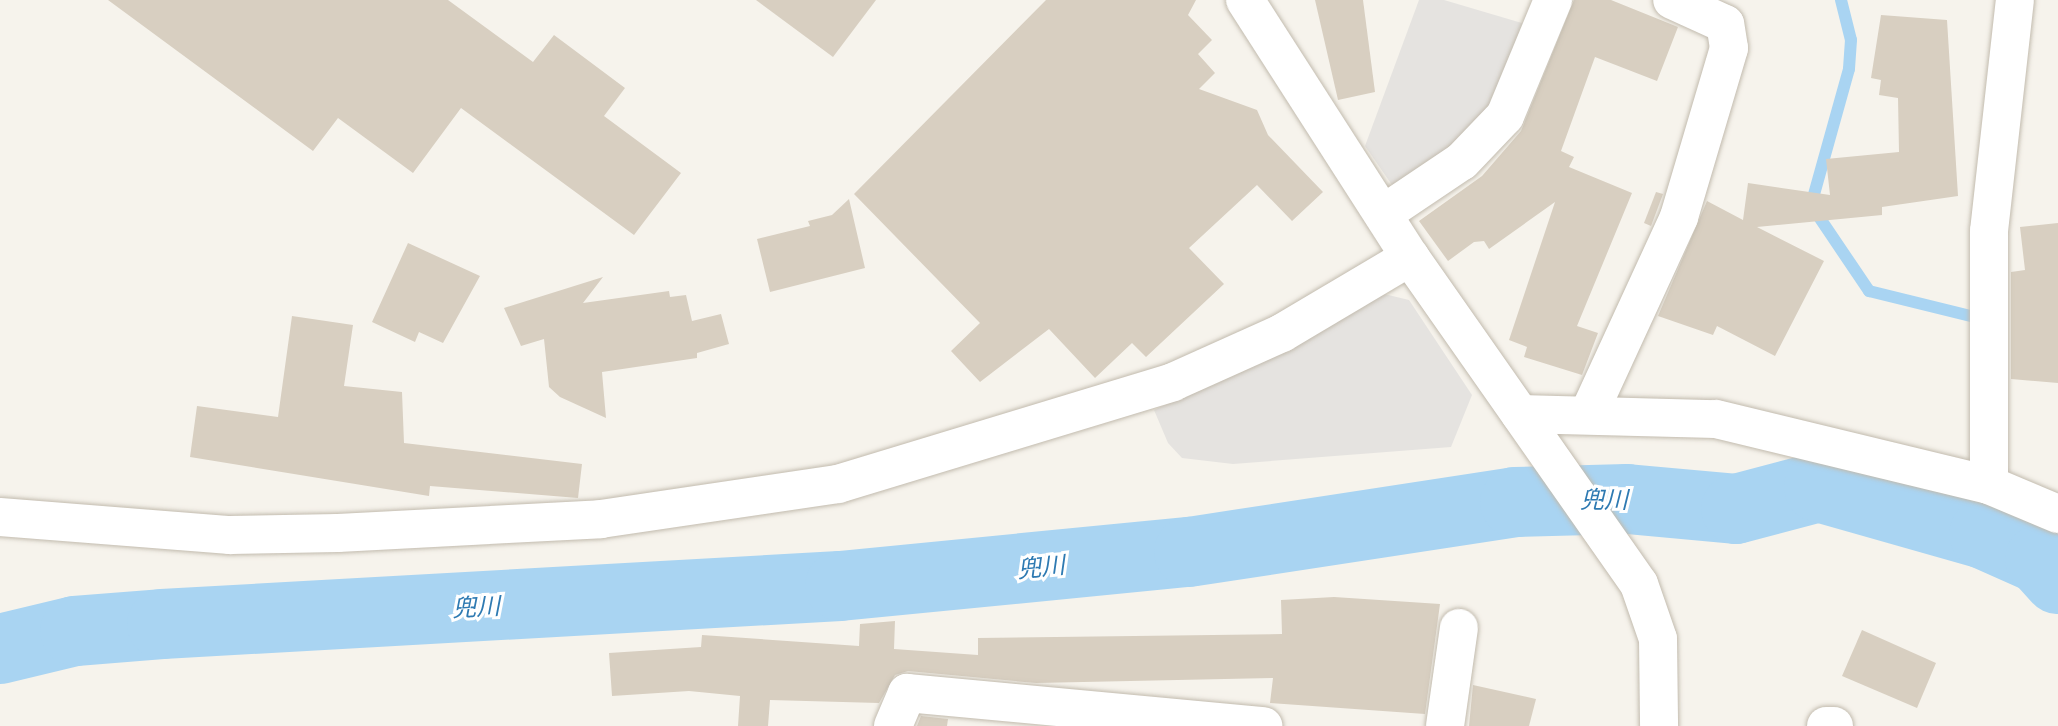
<!DOCTYPE html>
<html>
<head>
<meta charset="utf-8">
<style>
	body { margin:0 }
	#map { position:relative; width:2058px; height:726px; overflow:hidden; background:#f6f3ec; font-family:Raleway,"Noto Sans JP",sans-serif }
	div>[style] { position:absolute }
	[style*='--x'] { left:calc(var(--x)*1px); top:calc(var(--y)*1px); width:calc(var(--w)*1px); rotate:calc(var(--a)*1deg) }
	.parking>* { inset:0; background:#e5e3e0 }
	.stream>* { height:12px; margin:-6px; padding:0 6px; transform-origin:6px; border-radius:6px; background:#a9d4f2 }
	.river>* { height:70px; margin:-35px; padding:0 35px; transform-origin:35px; border-radius:35px; background:#a9d4f2 }
	.building>* { inset:0; background:#d8cfc1 }
	.roads { filter:drop-shadow(0 0 2px #c2bbae) drop-shadow(0 0 2px #c2bbae) }
	.minor>* { height:38px; margin:-19px; padding:0 19px; transform-origin:19px; border-radius:19px; background:#fff }
	span { translate:-50% -50%; white-space:nowrap; text-align:center; line-height:1.15; -webkit-text-stroke:6px #fff; paint-order:stroke }
	.water-label { font-size:24px; color:#2e7ab2; font-style:italic }
</style>
</head>
<body>
<div id="map">
	<div class="parking">
		<div style="clip-path:polygon(1419px 0,1444px 0,1535px 27px,1518px 85px,1399px 195px,1365px 146px)"></div>
		<div style="clip-path:polygon(1380px 293px,1409px 300px,1472px 395px,1451px 447px,1233px 464px,1182px 458px,1168px 443px,1154px 410px,1289px 348px)"></div>
	</div>
	<div class="stream">
		<div style="--x:1841;--y:0;--w:41;--a:76"></div>
		<div style="--x:1851;--y:40;--w:29;--a:94"></div>
		<div style="--x:1849;--y:69;--w:141;--a:105.6"></div>
		<div style="--x:1811;--y:205;--w:104;--a:56"></div>
		<div style="--x:1869;--y:291;--w:113;--a:13.8"></div>
	</div>
	<div class="river">
		<div style="--x:0;--y:649;--w:77;--a:-13.5"></div>
		<div style="--x:75;--y:631;--w:87;--a:-4.6"></div>
		<div style="--x:162;--y:624;--w:679;--a:-3.21"></div>
		<div style="--x:840;--y:586;--w:351;--a:-5.6"></div>
		<div style="--x:1189;--y:552;--w:330;--a:-8.7"></div>
		<div style="--x:1515;--y:502;--w:112;--a:-1.5"></div>
		<div style="--x:1627;--y:499;--w:109;--a:5.2"></div>
		<div style="--x:1736;--y:509;--w:86;--a:-14.8"></div>
		<div style="--x:1819;--y:487;--w:172;--a:15.9"></div>
		<div style="--x:1984;--y:534;--w:61;--a:24.1"></div>
		<div style="--x:2040;--y:559;--w:27;--a:48"></div>
	</div>
	<div class="building">
		<div style="clip-path:polygon(108px 0,448px 0,533px 62px,554px 35px,625px 88px,604px 116px,681px 173px,634px 235px,461px 108px,413px 173px,338px 118px,313px 151px)"></div>
		<div style="clip-path:polygon(756px 0,876px 0,833px 57px)"></div>
		<div style="clip-path:polygon(1046px 0,1196px 0,1188px 15px,1212px 40px,1198px 54px,1215px 73px,1199px 89px,1257px 110px,1268px 135px,1323px 192px,1292px 221px,1257px 185px,1189px 248px,1224px 284px,1146px 357px,1132px 343px,1095px 378px,1049px 329px,980px 382px,951px 351px,980px 323px,854px 194px)"></div>
		<div style="clip-path:polygon(1315px 0,1363px 0,1375px 92px,1338px 100px)"></div>
		<div style="clip-path:polygon(1574px 0,1611px 0,1678px 27px,1657px 81px,1595px 57px,1561px 151px,1574px 157px,1569px 167px,1632px 193px,1577px 326px,1598px 333px,1582px 375px,1524px 357px,1527px 347px,1509px 340px,1555px 202px,1489px 249px,1484px 241px,1474px 242px,1448px 261px,1419px 221px,1482px 176px,1521px 131px)"></div>
		<div style="clip-path:polygon(1881px 15px,1947px 20px,1958px 196px,1882px 207px,1882px 215px,1757px 227px,1824px 261px,1775px 356px,1717px 326px,1713px 335px,1658px 316px,1707px 201px,1743px 220px,1748px 183px,1830px 195px,1826px 159px,1899px 152px,1898px 98px,1879px 95px,1881px 80px,1871px 78px)"></div>
		<div style="clip-path:polygon(1656px 192px,1663px 194px,1651px 226px,1644px 223px)"></div>
		<div style="clip-path:polygon(849px 199px,865px 268px,770px 292px,757px 239px,810px 226px,808px 221px,832px 215px)"></div>
		<div style="clip-path:polygon(2058px 223px,2058px 383px,2011px 379px,2011px 272px,2025px 270px,2020px 227px)"></div>
		<div style="clip-path:polygon(408px 243px,480px 276px,443px 343px,419px 332px,415px 342px,372px 322px)"></div>
		<div style="clip-path:polygon(603px 277px,583px 303px,669px 291px,670px 297px,686px 295px,692px 321px,721px 314px,729px 344px,697px 353px,697px 358px,602px 372px,606px 418px,560px 397px,549px 387px,544px 339px,521px 346px,504px 308px)"></div>
		<div style="clip-path:polygon(292px 316px,353px 325px,344px 386px,402px 392px,404px 443px,582px 464px,578px 498px,430px 486px,429px 496px,190px 457px,197px 406px,278px 417px)"></div>
		<div style="clip-path:polygon(1334px 597px,1440px 604px,1425px 714px,1270px 703px,1273px 678px,1036px 683px,908px 671px,895px 675px,879px 703px,770px 700px,768px 726px,738px 726px,740px 696px,689px 691px,612px 696px,609px 653px,701px 647px,702px 635px,859px 646px,860px 624px,895px 621px,894px 649px,978px 655px,978px 638px,1282px 634px,1281px 600px)"></div>
		<div style="clip-path:polygon(1862px 630px,1936px 663px,1917px 708px,1842px 676px)"></div>
		<div style="clip-path:polygon(1473px 685px,1536px 699px,1529px 726px,1469px 726px)"></div>
		<div style="clip-path:polygon(921px 716px,948px 719px,947px 726px,917px 726px)"></div>
	</div>
	<div class="roads">
		<div class="minor">
			<div style="--x:1245;--y:0;--w:305;--a:57.3"></div>
			<div style="--x:1410;--y:257;--w:399;--a:55"></div>
			<div style="--x:1639;--y:584;--w:58;--a:70.9"></div>
			<div style="--x:1658;--y:639;--w:87;--a:89.3"></div>
			<div style="--x:1383;--y:214;--w:95;--a:-33.9"></div>
			<div style="--x:1462;--y:161;--w:62;--a:-46.3"></div>
			<div style="--x:1505;--y:116;--w:126;--a:-67.5"></div>
			<div style="--x:1589;--y:413;--w:216;--a:-65.3"></div>
			<div style="--x:1679;--y:217;--w:176;--a:-73.5"></div>
			<div style="--x:1729;--y:48;--w:24;--a:-99"></div>
			<div style="--x:1725;--y:24;--w:58;--a:-155.6"></div>
			<div style="--x:1520;--y:414;--w:196;--a:1.5"></div>
			<div style="--x:1716;--y:419;--w:281;--a:13.6"></div>
			<div style="--x:1989;--y:485;--w:75;--a:22.8"></div>
			<div style="--x:1989;--y:485;--w:254;--a:-90"></div>
			<div style="--x:1989;--y:231;--w:232;--a:-83.6"></div>
			<div style="--x:0;--y:517;--w:231;--a:4.5"></div>
			<div style="--x:230;--y:535;--w:108;--a:-1.1"></div>
			<div style="--x:338;--y:533;--w:263;--a:-3"></div>
			<div style="--x:601;--y:519;--w:240;--a:-8.4"></div>
			<div style="--x:838;--y:484;--w:350;--a:-16.9"></div>
			<div style="--x:1173;--y:382;--w:120;--a:-24.2"></div>
			<div style="--x:1282;--y:333;--w:149;--a:-30.7"></div>
			<div style="--x:893;--y:726;--w:36;--a:-67"></div>
			<div style="--x:907;--y:693;--w:358;--a:5.3"></div>
			<div style="--x:1445;--y:726;--w:99;--a:-81.9"></div>
			<div style="--x:1826;--y:726;--w:8;--a:0"></div>
		</div>
	</div>
	<div class="water-label">
		<span style="left:1604px;top:500px">兜川</span>
		<span style="left:1041px;top:567px;rotate:-6deg">兜川</span>
		<span style="left:476px;top:607px;rotate:-3deg">兜川</span>
	</div>
</div>
</body>
</html>
